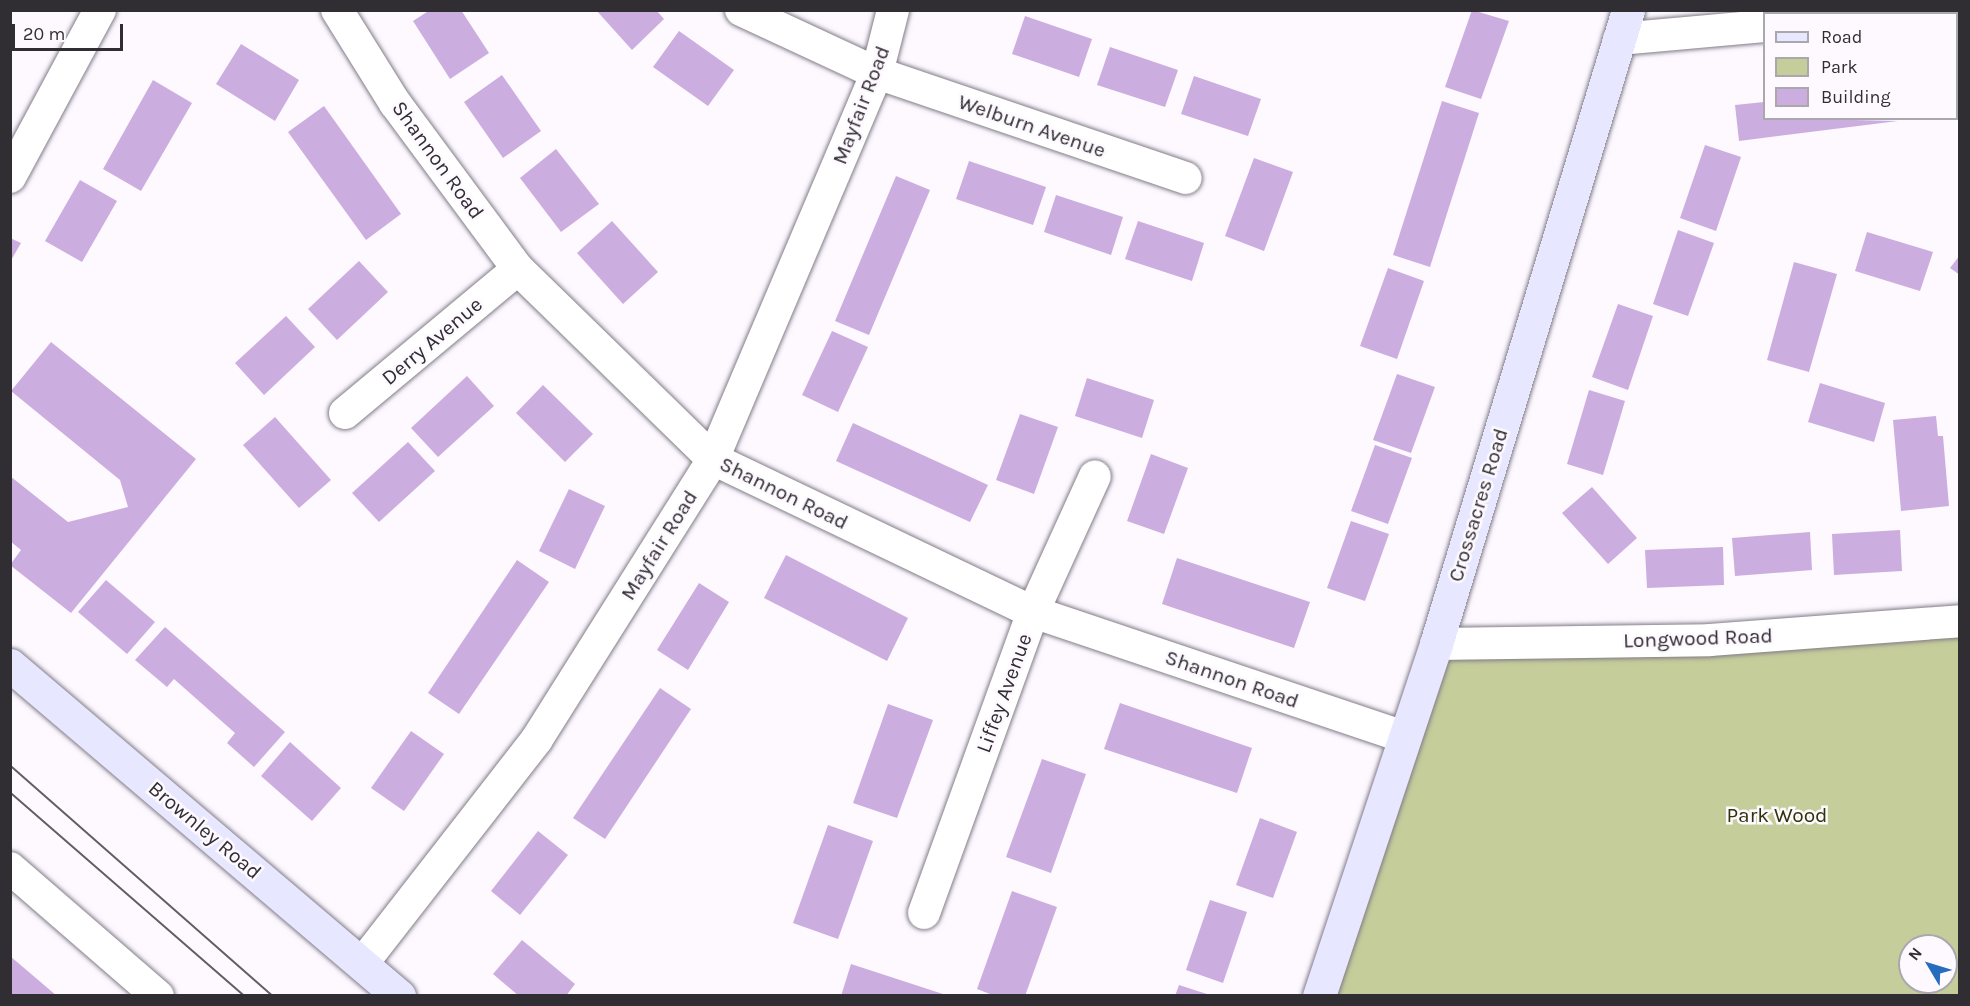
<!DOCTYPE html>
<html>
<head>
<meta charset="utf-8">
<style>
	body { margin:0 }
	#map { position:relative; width:1970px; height:1006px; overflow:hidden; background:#fdf9ff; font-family:Karla,sans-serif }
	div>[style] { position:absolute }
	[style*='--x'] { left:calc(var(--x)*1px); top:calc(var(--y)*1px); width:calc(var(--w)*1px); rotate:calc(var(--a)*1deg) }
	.green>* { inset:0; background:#c5cd9b }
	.building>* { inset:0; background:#ccaddf }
	.roads { filter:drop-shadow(0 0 2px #837c88) drop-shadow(0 0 2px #837c88) }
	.street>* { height:32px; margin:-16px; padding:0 16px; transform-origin:16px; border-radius:16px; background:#fff }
	.secondary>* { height:33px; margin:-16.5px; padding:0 16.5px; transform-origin:16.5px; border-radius:16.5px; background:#e7e8ff }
	.tram>* { height:1.5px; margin:-0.75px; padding:0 0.75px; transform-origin:0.75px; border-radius:0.75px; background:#625f64 }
	span { translate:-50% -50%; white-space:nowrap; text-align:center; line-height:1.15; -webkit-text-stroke:5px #fdf9ff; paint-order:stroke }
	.street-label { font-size:21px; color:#312e33 }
	.park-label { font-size:21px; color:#2f3406 }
	.frame { position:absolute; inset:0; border:12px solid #312e33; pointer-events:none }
	.legend { position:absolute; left:1763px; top:12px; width:195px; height:108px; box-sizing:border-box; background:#fdf9ff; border:2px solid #aba8ad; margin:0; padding:8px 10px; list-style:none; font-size:18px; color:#312e33 }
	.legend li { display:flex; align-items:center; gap:12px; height:30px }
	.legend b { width:30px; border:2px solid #aba8ad }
	.north { position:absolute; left:1898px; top:934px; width:60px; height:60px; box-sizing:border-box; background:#fdf9ff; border:2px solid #aba8ad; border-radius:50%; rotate:308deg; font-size:16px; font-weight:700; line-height:24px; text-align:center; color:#312e33 }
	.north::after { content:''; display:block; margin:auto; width:21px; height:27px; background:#276dbd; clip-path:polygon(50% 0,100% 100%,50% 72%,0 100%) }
	.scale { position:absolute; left:12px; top:24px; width:111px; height:27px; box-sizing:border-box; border:3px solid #312e33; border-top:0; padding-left:8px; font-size:18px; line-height:21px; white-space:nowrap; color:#312e33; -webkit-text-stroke:4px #fdf9ff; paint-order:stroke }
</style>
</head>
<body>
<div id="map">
	<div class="green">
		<div style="clip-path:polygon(evenodd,1959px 619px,1959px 995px,1327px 996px,1436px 644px,1959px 619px,1910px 946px,1946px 946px,1946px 982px,1910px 982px,1910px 946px)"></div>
	</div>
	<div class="building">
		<div style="clip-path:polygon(430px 10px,461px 10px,489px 53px,450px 79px,413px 21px)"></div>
		<div style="clip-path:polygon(596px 10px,656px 10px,664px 19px,632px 50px)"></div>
		<div style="clip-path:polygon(1472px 10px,1509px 21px,1481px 99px,1445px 87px)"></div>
		<div style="clip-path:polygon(1923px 10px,1960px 10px,1957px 39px,1956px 14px,1922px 14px)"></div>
		<div style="clip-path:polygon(1025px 16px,1092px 39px,1079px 77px,1012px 54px)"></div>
		<div style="clip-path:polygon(679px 31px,734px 70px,708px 106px,653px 67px)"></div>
		<div style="clip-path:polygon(241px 44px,299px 80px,275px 121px,216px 84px)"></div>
		<div style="clip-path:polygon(1110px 47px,1178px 70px,1165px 107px,1097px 85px)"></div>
		<div style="clip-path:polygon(502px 75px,541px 131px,503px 158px,464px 102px)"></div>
		<div style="clip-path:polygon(1194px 76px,1261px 99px,1248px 136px,1181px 114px)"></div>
		<div style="clip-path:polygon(153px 80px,192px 103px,141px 191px,103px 169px)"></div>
		<div style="clip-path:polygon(1442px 101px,1479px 113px,1430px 267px,1393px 255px)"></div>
		<div style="clip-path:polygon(1764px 102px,1764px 118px,1898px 121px,1739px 141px,1735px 105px)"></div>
		<div style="clip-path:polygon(324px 106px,401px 214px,366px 240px,288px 132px)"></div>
		<div style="clip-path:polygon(1705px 145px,1741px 157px,1716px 231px,1680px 218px)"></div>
		<div style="clip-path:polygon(556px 149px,599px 204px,561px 232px,520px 178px)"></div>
		<div style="clip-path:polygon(1254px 158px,1293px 172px,1264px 251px,1225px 236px)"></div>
		<div style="clip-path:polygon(969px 161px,1046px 187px,1033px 225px,956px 199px)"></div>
		<div style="clip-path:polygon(896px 176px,930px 190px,869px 335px,835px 321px)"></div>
		<div style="clip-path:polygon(80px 180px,117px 201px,82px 262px,45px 241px)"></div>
		<div style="clip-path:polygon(1056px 195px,1123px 217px,1111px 255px,1044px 232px)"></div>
		<div style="clip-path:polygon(612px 221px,658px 272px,623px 304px,577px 253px)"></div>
		<div style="clip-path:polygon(1138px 221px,1204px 243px,1192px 281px,1125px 259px)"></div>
		<div style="clip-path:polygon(1678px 230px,1714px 243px,1688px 316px,1653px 304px)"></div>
		<div style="clip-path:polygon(1867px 232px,1933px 252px,1920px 291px,1855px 271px)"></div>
		<div style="clip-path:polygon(10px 238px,21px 243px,10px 262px)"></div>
		<div style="clip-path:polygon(1960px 255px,1960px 275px,1950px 268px)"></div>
		<div style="clip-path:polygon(359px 261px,388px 292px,337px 340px,308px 309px)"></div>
		<div style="clip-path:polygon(1794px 262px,1837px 274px,1809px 372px,1767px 360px)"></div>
		<div style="clip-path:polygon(1388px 268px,1424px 281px,1397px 359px,1360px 346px)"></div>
		<div style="clip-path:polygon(1618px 304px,1653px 316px,1628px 390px,1592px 377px)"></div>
		<div style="clip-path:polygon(286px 316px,315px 347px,264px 395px,235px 363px)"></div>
		<div style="clip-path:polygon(832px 331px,868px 347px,838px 412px,802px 395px)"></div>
		<div style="clip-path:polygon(51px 342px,196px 459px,71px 613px,10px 565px,21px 550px,10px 541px,10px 476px,68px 522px,128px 507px,120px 480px,11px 391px)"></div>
		<div style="clip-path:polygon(1397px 374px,1435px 387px,1411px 453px,1373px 440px)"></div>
		<div style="clip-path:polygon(467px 376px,494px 406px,438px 457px,411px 428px)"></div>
		<div style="clip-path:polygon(1087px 378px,1154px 400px,1142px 438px,1075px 416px)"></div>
		<div style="clip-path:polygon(1820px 383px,1885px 403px,1874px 442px,1808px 422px)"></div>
		<div style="clip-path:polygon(543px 385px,593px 434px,565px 462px,516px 413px)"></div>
		<div style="clip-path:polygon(1589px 390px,1625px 401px,1603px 475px,1567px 464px)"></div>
		<div style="clip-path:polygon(1020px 414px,1058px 427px,1034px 494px,996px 480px)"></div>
		<div style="clip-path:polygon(1936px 416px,1938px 436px,1943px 436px,1949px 506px,1901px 511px,1893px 420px)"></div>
		<div style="clip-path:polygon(275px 417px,331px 480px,299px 508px,243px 445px)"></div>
		<div style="clip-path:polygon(853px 423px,988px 485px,970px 522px,836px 461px)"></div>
		<div style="clip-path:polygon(408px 442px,435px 471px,379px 522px,352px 493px)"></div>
		<div style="clip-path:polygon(1375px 445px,1412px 458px,1388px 524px,1351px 511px)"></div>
		<div style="clip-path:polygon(1151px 454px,1188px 468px,1164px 534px,1127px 521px)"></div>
		<div style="clip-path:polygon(1592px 487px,1637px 538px,1608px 564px,1562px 513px)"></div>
		<div style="clip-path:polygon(569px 489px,605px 506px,575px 569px,539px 551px)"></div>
		<div style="clip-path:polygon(1351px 521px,1389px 534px,1365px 601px,1327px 588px)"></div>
		<div style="clip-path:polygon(1900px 530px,1902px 571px,1834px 575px,1832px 534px)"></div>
		<div style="clip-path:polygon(1810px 532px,1812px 570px,1735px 576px,1732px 538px)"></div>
		<div style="clip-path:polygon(1723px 547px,1724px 585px,1647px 588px,1645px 550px)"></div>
		<div style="clip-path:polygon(786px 555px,908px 618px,887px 661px,764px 598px)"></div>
		<div style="clip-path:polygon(1177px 558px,1310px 602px,1294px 648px,1162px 604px)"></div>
		<div style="clip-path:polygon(517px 560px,549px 582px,459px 714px,428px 693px)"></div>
		<div style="clip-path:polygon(106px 580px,155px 622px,127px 654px,78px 612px)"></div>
		<div style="clip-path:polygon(699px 583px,729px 602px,688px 670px,657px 650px)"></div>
		<div style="clip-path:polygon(165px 627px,285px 732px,254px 767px,227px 743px,235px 733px,174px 679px,167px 687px,135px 660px)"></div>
		<div style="clip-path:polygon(660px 688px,691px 709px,605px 839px,573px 818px)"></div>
		<div style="clip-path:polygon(1120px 703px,1252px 748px,1237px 793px,1104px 749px)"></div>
		<div style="clip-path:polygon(888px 704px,933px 720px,897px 818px,853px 803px)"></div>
		<div style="clip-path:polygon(411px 731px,444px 754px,404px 811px,371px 788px)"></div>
		<div style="clip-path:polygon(290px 742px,341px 788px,312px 821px,261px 776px)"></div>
		<div style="clip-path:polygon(1042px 759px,1086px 774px,1051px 873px,1006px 857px)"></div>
		<div style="clip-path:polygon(1260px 818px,1297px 832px,1273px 898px,1236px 885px)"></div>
		<div style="clip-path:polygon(828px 825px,873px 841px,838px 939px,793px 923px)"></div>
		<div style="clip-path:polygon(538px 831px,568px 855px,520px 915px,491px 891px)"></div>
		<div style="clip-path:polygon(1012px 891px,1057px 907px,1025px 996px,995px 996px,977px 989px)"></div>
		<div style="clip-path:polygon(1210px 900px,1247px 912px,1223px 983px,1186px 970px)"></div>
		<div style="clip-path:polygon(522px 940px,575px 984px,566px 996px,519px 996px,493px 974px)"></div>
		<div style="clip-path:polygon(10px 956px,57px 996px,10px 996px)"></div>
		<div style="clip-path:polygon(851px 964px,946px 995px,946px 996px,841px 996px)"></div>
		<div style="clip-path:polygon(1179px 985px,1210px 995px,1210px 996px,1175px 996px)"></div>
	</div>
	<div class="roads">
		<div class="street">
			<div style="--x:337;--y:10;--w:110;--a:58.1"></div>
			<div style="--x:395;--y:103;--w:207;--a:53.5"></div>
			<div style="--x:518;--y:269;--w:272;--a:44.3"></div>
			<div style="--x:713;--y:459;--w:355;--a:25.6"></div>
			<div style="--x:1033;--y:612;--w:391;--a:18.6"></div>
			<div style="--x:741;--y:10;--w:150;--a:24.9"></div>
			<div style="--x:877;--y:73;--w:326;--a:18.8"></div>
			<div style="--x:1823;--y:14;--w:6;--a:-45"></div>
			<div style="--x:1619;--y:39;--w:146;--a:-5.1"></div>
			<div style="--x:10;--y:177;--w:190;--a:-61.7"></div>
			<div style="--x:345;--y:413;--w:225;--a:-39.8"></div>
			<div style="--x:1436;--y:644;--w:274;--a:-0.8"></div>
			<div style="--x:1710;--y:640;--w:251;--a:-4.3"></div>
			<div style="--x:10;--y:868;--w:196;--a:40.9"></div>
			<div style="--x:924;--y:913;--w:320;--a:-70.1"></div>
			<div style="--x:1033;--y:612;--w:149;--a:-65.5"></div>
			<div style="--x:362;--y:964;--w:285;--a:-52.1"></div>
			<div style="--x:537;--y:739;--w:331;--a:-57.8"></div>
			<div style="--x:713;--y:459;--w:419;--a:-67"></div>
			<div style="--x:877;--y:73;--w:65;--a:-75.7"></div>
		</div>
		<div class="secondary">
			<div style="--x:10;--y:665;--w:511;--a:40.39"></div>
			<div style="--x:1319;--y:996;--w:371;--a:-71.6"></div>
			<div style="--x:1436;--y:644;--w:662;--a:-73.15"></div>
		</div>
	</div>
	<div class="tram">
		<div style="--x:10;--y:765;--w:350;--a:41.3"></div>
		<div style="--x:10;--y:792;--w:311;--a:41"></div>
	</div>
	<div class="street-label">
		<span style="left:861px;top:105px;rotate:-69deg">Mayfair Road</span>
		<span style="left:1032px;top:126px;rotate:19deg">Welburn Avenue</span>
		<span style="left:438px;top:160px;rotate:54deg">Shannon Road</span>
		<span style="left:432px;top:341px;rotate:-40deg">Derry Avenue</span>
		<span style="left:784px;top:493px;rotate:26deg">Shannon Road</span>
		<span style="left:1478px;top:505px;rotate:-73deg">Crossacres Road</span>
		<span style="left:659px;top:545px;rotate:-58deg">Mayfair Road</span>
		<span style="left:1698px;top:638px;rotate:-2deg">Longwood Road</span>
		<span style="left:1232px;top:679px;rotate:19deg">Shannon Road</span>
		<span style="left:1004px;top:693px;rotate:-70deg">Liffey Avenue</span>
		<span style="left:205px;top:830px;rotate:40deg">Brownley Road</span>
	</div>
	<div class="park-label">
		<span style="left:1777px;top:815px">Park Wood</span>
	</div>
	<div class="frame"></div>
	<ul class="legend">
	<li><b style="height:8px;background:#e7e8ff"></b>Road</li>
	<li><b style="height:16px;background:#c5cd9b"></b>Park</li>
	<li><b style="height:16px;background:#ccaddf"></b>Building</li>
	</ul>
	<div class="north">N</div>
	<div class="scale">20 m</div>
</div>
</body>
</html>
